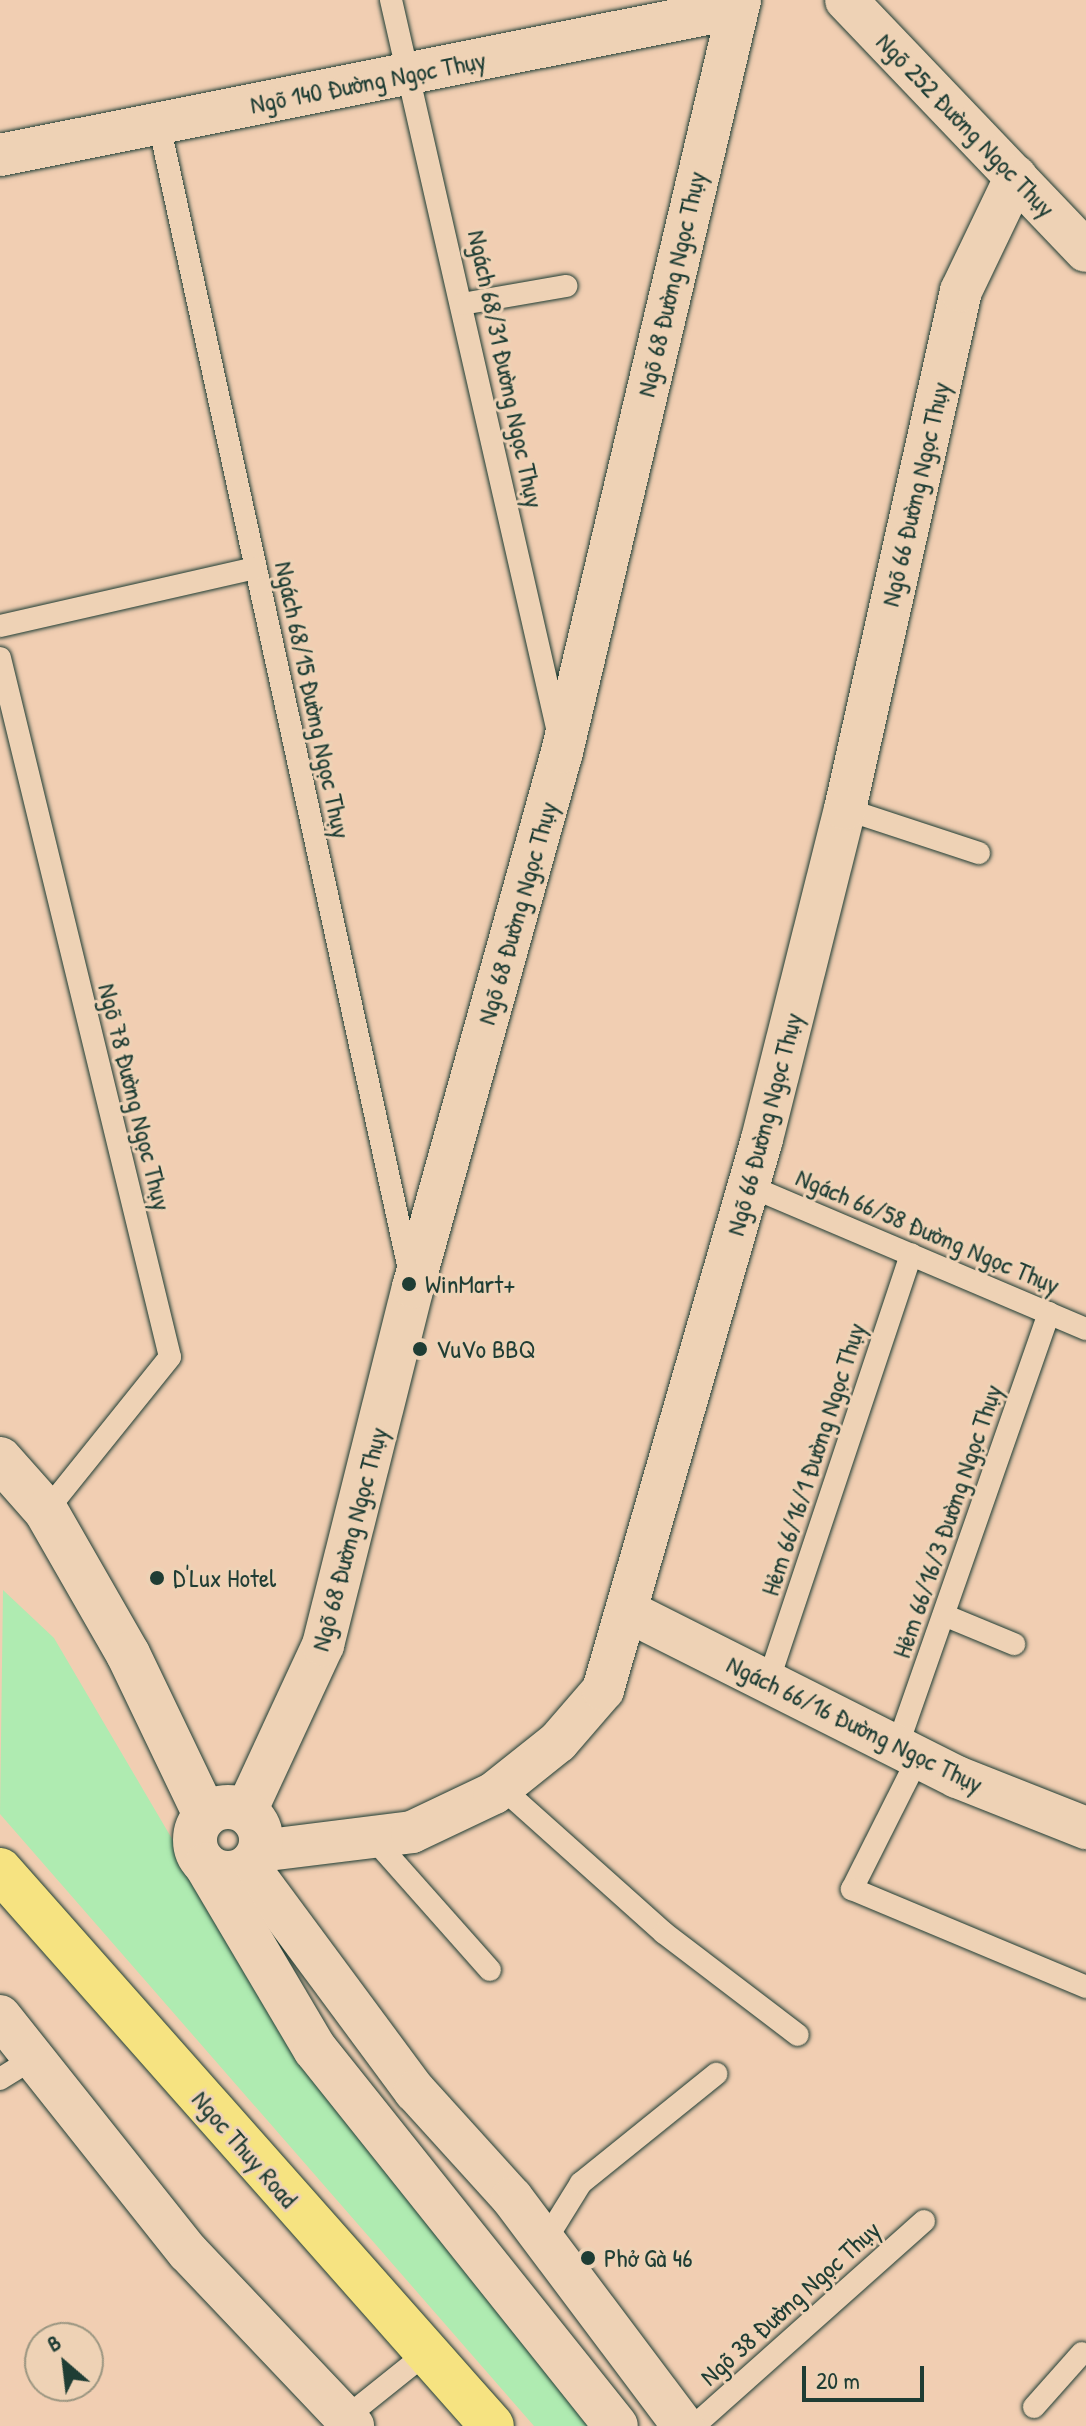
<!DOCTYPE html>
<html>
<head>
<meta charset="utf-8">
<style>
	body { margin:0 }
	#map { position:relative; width:1086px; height:2426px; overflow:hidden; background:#f1ceb2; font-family:"Patrick Hand",sans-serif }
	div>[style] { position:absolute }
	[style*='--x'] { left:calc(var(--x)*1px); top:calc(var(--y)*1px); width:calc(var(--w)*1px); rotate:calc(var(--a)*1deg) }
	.green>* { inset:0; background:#afebb1 }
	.roads { filter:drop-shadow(0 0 2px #1f3d34) drop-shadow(0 0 2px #1f3d34) }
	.lane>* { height:22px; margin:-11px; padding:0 11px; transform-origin:11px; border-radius:11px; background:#eed2b5 }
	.street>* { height:42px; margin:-21px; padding:0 21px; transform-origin:21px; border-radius:21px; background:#eed2b5 }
	.secondary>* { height:44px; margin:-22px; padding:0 22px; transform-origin:22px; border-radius:22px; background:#eed2b5 }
	.secondary>.ring { margin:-22px; padding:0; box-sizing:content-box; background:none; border:44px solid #eed2b5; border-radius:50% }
	.primary>* { height:44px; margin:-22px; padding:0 22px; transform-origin:22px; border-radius:22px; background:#f6e381 }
	.dots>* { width:22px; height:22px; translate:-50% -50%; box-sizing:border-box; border:4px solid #eed2b5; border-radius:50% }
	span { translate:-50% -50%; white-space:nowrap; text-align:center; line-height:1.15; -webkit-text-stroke:6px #eed2b5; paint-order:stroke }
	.street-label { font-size:26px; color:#1f3d34 }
	.poi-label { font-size:26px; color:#1f3d34 }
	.left { translate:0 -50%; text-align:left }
	.north { position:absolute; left:24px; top:2322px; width:80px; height:80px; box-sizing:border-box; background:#eed2b5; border:2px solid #9b9681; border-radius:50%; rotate:332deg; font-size:22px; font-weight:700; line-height:32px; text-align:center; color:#1f3d34 }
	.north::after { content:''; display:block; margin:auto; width:28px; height:36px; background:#1f3d34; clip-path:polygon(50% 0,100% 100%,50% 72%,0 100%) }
	.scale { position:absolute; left:802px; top:2366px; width:122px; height:36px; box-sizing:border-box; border:4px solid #1f3d34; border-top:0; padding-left:10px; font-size:24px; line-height:28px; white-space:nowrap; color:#1f3d34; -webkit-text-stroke:6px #eed2b5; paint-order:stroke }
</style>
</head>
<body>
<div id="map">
	<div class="green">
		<div style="clip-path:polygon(3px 1590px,54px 1638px,235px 1946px,601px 2426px,534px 2426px,0 1814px)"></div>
	</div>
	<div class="roads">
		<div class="lane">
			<div style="--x:391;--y:0;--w:751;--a:77.15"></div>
			<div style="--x:159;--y:124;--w:1173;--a:77.69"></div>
			<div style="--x:462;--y:304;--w:106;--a:-9.8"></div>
			<div style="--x:0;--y:626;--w:262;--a:-12.8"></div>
			<div style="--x:0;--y:658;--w:719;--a:76.33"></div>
			<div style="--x:170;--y:1357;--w:198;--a:128.8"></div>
			<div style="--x:845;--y:809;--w:141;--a:18.2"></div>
			<div style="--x:749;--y:1186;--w:366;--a:23"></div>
			<div style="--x:944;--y:1615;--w:76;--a:22.5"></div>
			<div style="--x:768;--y:1682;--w:451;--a:-71.5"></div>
			<div style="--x:897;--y:1747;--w:460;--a:-70.7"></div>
			<div style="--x:918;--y:1758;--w:147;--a:116.7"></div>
			<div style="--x:852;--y:1889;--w:254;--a:22.7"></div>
			<div style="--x:502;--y:1788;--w:217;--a:41.8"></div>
			<div style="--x:664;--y:1933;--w:168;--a:37.3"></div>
			<div style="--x:371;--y:1836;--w:179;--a:48.4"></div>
			<div style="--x:0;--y:2079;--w:40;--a:-32"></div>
			<div style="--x:545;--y:2241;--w:68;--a:-58.2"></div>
			<div style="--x:581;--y:2183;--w:174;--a:-38.9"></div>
			<div style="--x:1034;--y:2407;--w:72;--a:-48.4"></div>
			<div style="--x:339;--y:2423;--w:110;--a:-38.7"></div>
			<div style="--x:694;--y:2426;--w:308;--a:-41.7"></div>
		</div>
		<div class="street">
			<div style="--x:846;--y:0;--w:347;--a:46.3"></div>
			<div style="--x:0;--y:155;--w:751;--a:-11.29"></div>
			<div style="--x:627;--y:1611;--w:369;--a:26.7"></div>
			<div style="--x:957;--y:1777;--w:139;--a:21.6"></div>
			<div style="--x:246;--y:1811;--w:183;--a:-65.1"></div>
			<div style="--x:323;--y:1645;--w:369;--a:-75.9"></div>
			<div style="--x:413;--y:1287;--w:555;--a:-74.44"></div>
			<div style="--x:562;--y:752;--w:773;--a:-76.68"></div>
			<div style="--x:260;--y:1851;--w:153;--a:-7.1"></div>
			<div style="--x:412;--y:1832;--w:91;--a:-25.4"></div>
			<div style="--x:494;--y:1793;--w:82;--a:-38.6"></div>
			<div style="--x:558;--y:1742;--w:69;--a:-49.1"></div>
			<div style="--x:603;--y:1690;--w:573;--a:-73.9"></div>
			<div style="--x:762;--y:1139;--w:340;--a:-75.9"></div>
			<div style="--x:845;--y:809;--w:531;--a:-77.38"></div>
			<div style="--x:961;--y:291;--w:127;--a:-64.4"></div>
			<div style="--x:249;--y:1867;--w:279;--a:53.5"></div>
			<div style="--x:415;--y:2091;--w:144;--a:47.8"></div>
			<div style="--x:512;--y:2198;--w:285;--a:53.1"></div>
			<div style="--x:0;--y:2016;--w:302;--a:51.5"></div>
			<div style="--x:188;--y:2252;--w:240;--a:46.5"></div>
		</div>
		<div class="secondary">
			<div style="--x:0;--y:1459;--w:69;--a:48.5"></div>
			<div style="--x:46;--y:1511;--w:165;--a:60.2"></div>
			<div style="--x:128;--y:1654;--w:178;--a:64.4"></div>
			<div class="ring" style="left:195px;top:1807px;width:22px;height:22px"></div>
			<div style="--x:206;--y:1865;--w:214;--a:59.4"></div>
			<div style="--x:315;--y:2049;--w:482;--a:51.4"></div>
		</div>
		<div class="primary">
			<div style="--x:0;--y:1870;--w:742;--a:48.49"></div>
		</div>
	</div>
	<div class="dots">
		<div style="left:409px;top:1284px;background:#1f3d34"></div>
		<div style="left:420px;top:1349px;background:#1f3d34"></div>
		<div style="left:157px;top:1578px;background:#1f3d34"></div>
		<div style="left:588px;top:2258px;background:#1f3d34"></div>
	</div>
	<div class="street-label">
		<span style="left:368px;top:82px;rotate:-11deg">Ngõ 140 Đường Ngọc Thụy</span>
		<span style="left:966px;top:125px;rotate:46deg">Ngõ 252 Đường Ngọc Thụy</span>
		<span style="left:671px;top:284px;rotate:-77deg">Ngõ 68 Đường Ngọc Thụy</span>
		<span style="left:506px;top:369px;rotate:78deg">Ngách 68/31 Đường Ngọc Thụy</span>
		<span style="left:915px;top:494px;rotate:-77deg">Ngõ 66 Đường Ngọc Thụy</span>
		<span style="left:313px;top:700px;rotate:78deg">Ngách 68/15 Đường Ngọc Thụy</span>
		<span style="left:517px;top:913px;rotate:-74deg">Ngõ 68 Đường Ngọc Thụy</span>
		<span style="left:135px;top:1097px;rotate:76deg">Ngõ 78 Đường Ngọc Thụy</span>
		<span style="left:764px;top:1124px;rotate:-75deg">Ngõ 66 Đường Ngọc Thụy</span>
		<span style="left:928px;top:1231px;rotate:23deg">Ngách 66/58 Đường Ngọc Thụy</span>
		<span style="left:813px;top:1459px;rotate:-72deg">Hẻm 66/16/1 Đường Ngọc Thụy</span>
		<span style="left:947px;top:1521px;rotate:-71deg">Hẻm 66/16/3 Đường Ngọc Thụy</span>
		<span style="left:349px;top:1539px;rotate:-75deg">Ngõ 68 Đường Ngọc Thụy</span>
		<span style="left:855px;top:1724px;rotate:26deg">Ngách 66/16 Đường Ngọc Thụy</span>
		<span style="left:245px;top:2149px;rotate:49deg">Ngoc Thuy Road</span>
		<span style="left:790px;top:2303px;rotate:-42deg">Ngõ 38 Đường Ngọc Thụy</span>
	</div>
	<div class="poi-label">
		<span class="left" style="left:425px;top:1284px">WinMart+</span>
		<span class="left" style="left:436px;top:1349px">VuVo BBQ</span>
		<span class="left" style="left:173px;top:1578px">D'Lux Hotel</span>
		<span class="left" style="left:604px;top:2258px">Phở Gà 46</span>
	</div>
	<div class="north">B</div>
	<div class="scale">20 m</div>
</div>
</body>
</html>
